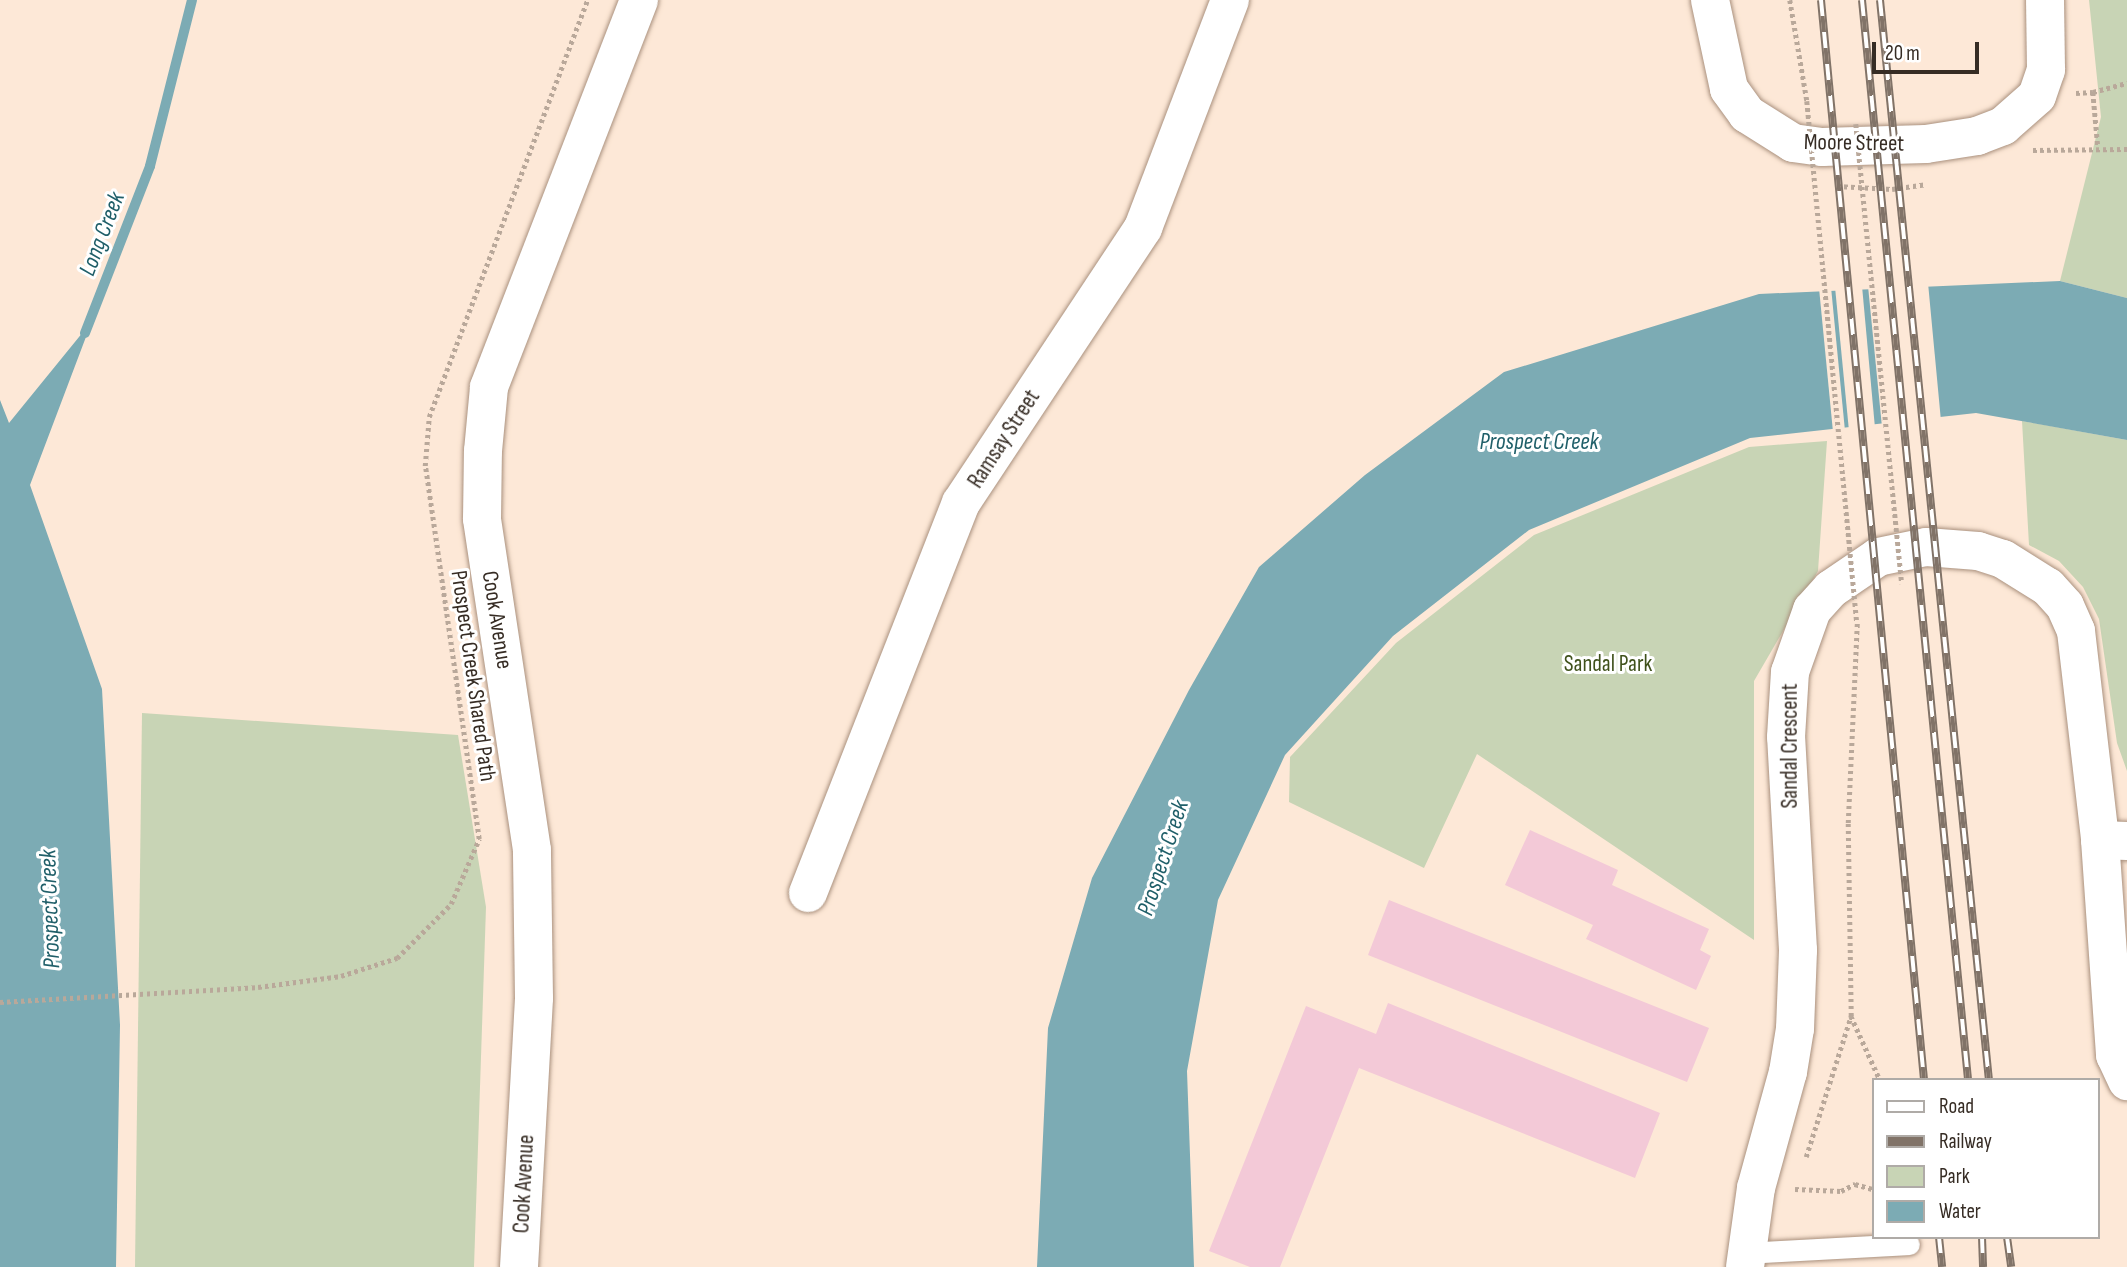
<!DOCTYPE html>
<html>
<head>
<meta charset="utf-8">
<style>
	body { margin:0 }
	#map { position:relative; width:2127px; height:1267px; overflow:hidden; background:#fde8d7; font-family:"Sofia Sans Condensed",sans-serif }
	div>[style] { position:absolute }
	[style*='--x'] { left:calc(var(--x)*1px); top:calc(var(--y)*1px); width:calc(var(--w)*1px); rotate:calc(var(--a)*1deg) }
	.green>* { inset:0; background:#c8d4b5 }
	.water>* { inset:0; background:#7cabb4 }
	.pier>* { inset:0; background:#fde8d7 }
	.stream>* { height:10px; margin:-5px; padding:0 5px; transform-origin:5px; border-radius:5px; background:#7cabb4 }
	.building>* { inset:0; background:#f3c9d7 }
	.path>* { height:4.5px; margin-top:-2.25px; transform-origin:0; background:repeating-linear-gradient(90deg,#b9a89a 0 3.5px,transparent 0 7px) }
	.roads { filter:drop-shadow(0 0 2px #aa917e) drop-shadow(0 0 2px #aa917e) }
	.service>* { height:21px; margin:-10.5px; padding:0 10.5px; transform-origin:10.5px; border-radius:10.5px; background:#fff }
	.minor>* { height:38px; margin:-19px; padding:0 19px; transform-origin:19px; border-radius:19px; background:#fff }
	.tertiary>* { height:38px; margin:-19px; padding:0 19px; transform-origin:19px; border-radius:19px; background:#fff }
	.rail>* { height:8px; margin-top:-4px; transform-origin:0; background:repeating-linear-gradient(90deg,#fff 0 16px,#817368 0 32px); box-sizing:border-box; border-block:2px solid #817368 }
	.path-bridge>* { height:4.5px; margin-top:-2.25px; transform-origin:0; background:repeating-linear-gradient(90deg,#b9a89a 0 3.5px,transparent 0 7px) }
	span { translate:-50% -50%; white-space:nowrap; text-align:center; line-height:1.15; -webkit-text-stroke:6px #fff; paint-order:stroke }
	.street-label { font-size:23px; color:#362c24 }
	.park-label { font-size:23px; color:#3f511b }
	.water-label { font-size:24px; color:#205f69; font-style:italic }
	.legend { position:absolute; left:1872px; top:1078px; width:228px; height:161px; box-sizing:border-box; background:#fff; border:2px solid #afaba7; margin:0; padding:9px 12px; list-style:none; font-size:21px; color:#362c24 }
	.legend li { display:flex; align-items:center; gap:14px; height:35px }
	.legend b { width:35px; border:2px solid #afaba7 }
	.scale { position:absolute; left:1872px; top:42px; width:107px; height:32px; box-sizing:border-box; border:4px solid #362c24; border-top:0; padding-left:9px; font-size:21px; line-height:24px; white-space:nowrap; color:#362c24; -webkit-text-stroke:5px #fff; paint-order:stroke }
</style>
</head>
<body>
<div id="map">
	<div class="green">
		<div style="clip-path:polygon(2089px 0,2127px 0,2127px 298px,2060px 281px,2101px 117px)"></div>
		<div style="clip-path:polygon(2022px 421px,2127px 440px,2127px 771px,2117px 743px,2099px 619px,2083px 587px,2059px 561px,2029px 545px)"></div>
		<div style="clip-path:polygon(1827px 441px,1818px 571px,1754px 681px,1754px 940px,1477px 754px,1424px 868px,1289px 802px,1290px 757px,1396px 643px,1534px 535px,1749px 447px)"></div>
		<div style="clip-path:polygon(142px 713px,458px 735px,486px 907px,474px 1267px,135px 1267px)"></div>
	</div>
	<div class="water">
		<div style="clip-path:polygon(2060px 281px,2127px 298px,2127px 440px,1976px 413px,1750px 438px,1529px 530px,1393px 636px,1285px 755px,1218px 900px,1187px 1071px,1194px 1267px,1037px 1267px,1048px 1028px,1092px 878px,1189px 690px,1259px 567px,1365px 475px,1504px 372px,1759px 294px)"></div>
		<div style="clip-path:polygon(92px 321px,30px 485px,102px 689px,120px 1025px,116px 1267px,0 1267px,0 400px,9px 423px)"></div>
	</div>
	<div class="pier">
		<div style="clip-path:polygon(1928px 283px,1941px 421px,1882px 427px,1868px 286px)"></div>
		<div style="clip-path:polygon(1862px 286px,1875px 428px,1849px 431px,1835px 287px)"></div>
		<div style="clip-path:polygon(1831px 287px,1845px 431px,1833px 432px,1819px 288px)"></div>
	</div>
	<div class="stream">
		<div style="--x:85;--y:333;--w:179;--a:-68.7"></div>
		<div style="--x:150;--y:166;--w:171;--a:-75.8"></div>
	</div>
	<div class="building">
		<div style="clip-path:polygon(1530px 830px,1618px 870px,1612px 885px,1709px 929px,1700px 950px,1711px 956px,1696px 990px,1586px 939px,1593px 925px,1505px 885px)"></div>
		<div style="clip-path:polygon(1389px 900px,1709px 1028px,1687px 1082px,1368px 955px)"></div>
		<div style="clip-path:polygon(1388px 1003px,1660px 1113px,1635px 1178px,1359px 1068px,1280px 1267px,1250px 1267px,1209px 1251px,1306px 1006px,1376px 1034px)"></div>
	</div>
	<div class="path">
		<div style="--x:1790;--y:0;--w:102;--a:80.4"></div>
		<div style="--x:2093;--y:92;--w:35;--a:-15"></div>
		<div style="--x:2076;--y:93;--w:17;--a:-3"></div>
		<div style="--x:2093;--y:92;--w:55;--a:84.8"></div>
		<div style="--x:2033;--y:150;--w:94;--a:-0.6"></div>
		<div style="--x:1837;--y:186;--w:55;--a:3.1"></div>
		<div style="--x:1892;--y:189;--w:34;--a:-8"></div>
		<div style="--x:0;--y:1002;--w:258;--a:-3.3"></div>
		<div style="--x:258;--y:987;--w:84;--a:-7.5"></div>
		<div style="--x:341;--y:976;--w:59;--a:-17.8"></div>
		<div style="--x:397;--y:958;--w:76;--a:-45"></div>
		<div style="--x:451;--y:904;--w:71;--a:-66.7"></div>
		<div style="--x:479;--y:839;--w:377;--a:-98.2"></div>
		<div style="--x:425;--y:466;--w:49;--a:-85.3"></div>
		<div style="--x:429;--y:417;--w:446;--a:-69.2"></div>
		<div style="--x:1851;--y:1016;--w:70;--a:65.6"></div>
		<div style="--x:1806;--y:1157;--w:148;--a:-72.3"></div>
		<div style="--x:1851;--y:1016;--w:193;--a:-90.9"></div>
		<div style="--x:1848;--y:823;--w:200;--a:-87.4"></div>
		<div style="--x:1795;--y:1189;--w:46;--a:2.5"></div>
		<div style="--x:1841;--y:1191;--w:16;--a:-27"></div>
		<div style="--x:1855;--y:1184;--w:19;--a:16"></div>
	</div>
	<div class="roads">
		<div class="service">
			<div style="--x:1745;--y:1253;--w:164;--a:-3.1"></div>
		</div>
		<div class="minor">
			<div style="--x:1710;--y:0;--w:91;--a:77.9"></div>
			<div style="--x:1729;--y:89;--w:31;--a:54"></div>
			<div style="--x:1747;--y:114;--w:54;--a:32.2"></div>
			<div style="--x:1793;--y:143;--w:29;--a:8"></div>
			<div style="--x:1822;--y:147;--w:104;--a:-1.7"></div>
			<div style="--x:1926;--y:144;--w:52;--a:-8.9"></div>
			<div style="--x:1977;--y:136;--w:28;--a:-21"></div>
			<div style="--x:2003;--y:126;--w:45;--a:-41.4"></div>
			<div style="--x:2037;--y:96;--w:28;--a:-71"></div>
			<div style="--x:2046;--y:70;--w:70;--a:-90.8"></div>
			<div style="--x:2100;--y:840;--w:216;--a:86"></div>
			<div style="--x:2115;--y:1055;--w:29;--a:65"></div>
			<div style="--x:808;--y:893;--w:419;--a:-68.6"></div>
			<div style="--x:961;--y:503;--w:330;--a:-56.5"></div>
			<div style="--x:1143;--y:228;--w:244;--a:-69.1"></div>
			<div style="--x:519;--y:1267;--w:269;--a:-86.8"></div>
			<div style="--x:534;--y:998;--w:148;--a:-90.8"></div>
			<div style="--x:532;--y:850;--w:335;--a:-98.6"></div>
			<div style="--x:482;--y:519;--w:68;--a:-89.2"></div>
			<div style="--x:483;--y:451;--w:64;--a:-84.6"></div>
			<div style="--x:489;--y:387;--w:415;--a:-68.8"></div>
		</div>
		<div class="tertiary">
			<div style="--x:1745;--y:1267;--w:80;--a:-82.1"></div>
			<div style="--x:1756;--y:1188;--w:120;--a:-74.6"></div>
			<div style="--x:1788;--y:1072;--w:44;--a:-80.8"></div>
			<div style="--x:1795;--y:1029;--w:79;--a:-87.8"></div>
			<div style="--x:1798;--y:950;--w:213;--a:-93.2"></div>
			<div style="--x:1786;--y:737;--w:65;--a:-86.5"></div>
			<div style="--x:1790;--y:672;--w:66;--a:-70.5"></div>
			<div style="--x:1812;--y:610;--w:28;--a:-48"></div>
			<div style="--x:1831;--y:589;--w:57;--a:-34.2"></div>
			<div style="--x:1878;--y:557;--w:49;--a:-11.8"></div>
			<div style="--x:1926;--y:547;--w:52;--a:4.4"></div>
			<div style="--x:1978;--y:551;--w:26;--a:18"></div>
			<div style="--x:2003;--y:559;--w:53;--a:31.9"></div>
			<div style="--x:2048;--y:587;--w:25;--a:48"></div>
			<div style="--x:2065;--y:606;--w:27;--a:66"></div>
			<div style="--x:2076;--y:631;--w:210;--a:83.4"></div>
			<div style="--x:2100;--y:840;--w:27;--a:2"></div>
		</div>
	</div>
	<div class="rail">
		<div style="--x:1821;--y:0;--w:1085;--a:84.55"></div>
		<div style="--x:1862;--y:0;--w:1085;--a:84.39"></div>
		<div style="--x:1880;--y:0;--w:1085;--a:84.24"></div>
		<div style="--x:1939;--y:1237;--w:30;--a:84"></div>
		<div style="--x:1982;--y:1237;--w:30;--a:88"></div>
		<div style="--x:2007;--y:1237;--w:30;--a:82"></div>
	</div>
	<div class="path-bridge">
		<div style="--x:1807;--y:101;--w:524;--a:84.53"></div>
		<div style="--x:1856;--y:124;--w:462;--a:84.3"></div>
	</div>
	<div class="street-label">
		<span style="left:1854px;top:143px;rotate:1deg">Moore Street</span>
		<span style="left:1004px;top:439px;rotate:-57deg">Ramsay Street</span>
		<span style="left:497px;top:620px;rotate:81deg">Cook Avenue</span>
		<span style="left:473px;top:676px;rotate:82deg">Prospect Creek Shared Path</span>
		<span style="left:1790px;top:746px;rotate:-90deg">Sandal Crescent</span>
		<span style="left:524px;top:1184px;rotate:-87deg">Cook Avenue</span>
	</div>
	<div class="park-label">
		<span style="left:1608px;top:664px">Sandal Park</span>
	</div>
	<div class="water-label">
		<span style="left:102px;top:234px;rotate:-69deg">Long Creek</span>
		<span style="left:1539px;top:442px">Prospect Creek</span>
		<span style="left:1163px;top:858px;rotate:-72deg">Prospect Creek</span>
		<span style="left:50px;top:909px;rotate:-92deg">Prospect Creek</span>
	</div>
	<ul class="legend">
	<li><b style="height:9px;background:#fff"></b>Road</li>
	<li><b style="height:9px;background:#817368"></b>Railway</li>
	<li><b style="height:19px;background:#c8d4b5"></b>Park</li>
	<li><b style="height:19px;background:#7cabb4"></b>Water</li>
	</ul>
	<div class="scale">20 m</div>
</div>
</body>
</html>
